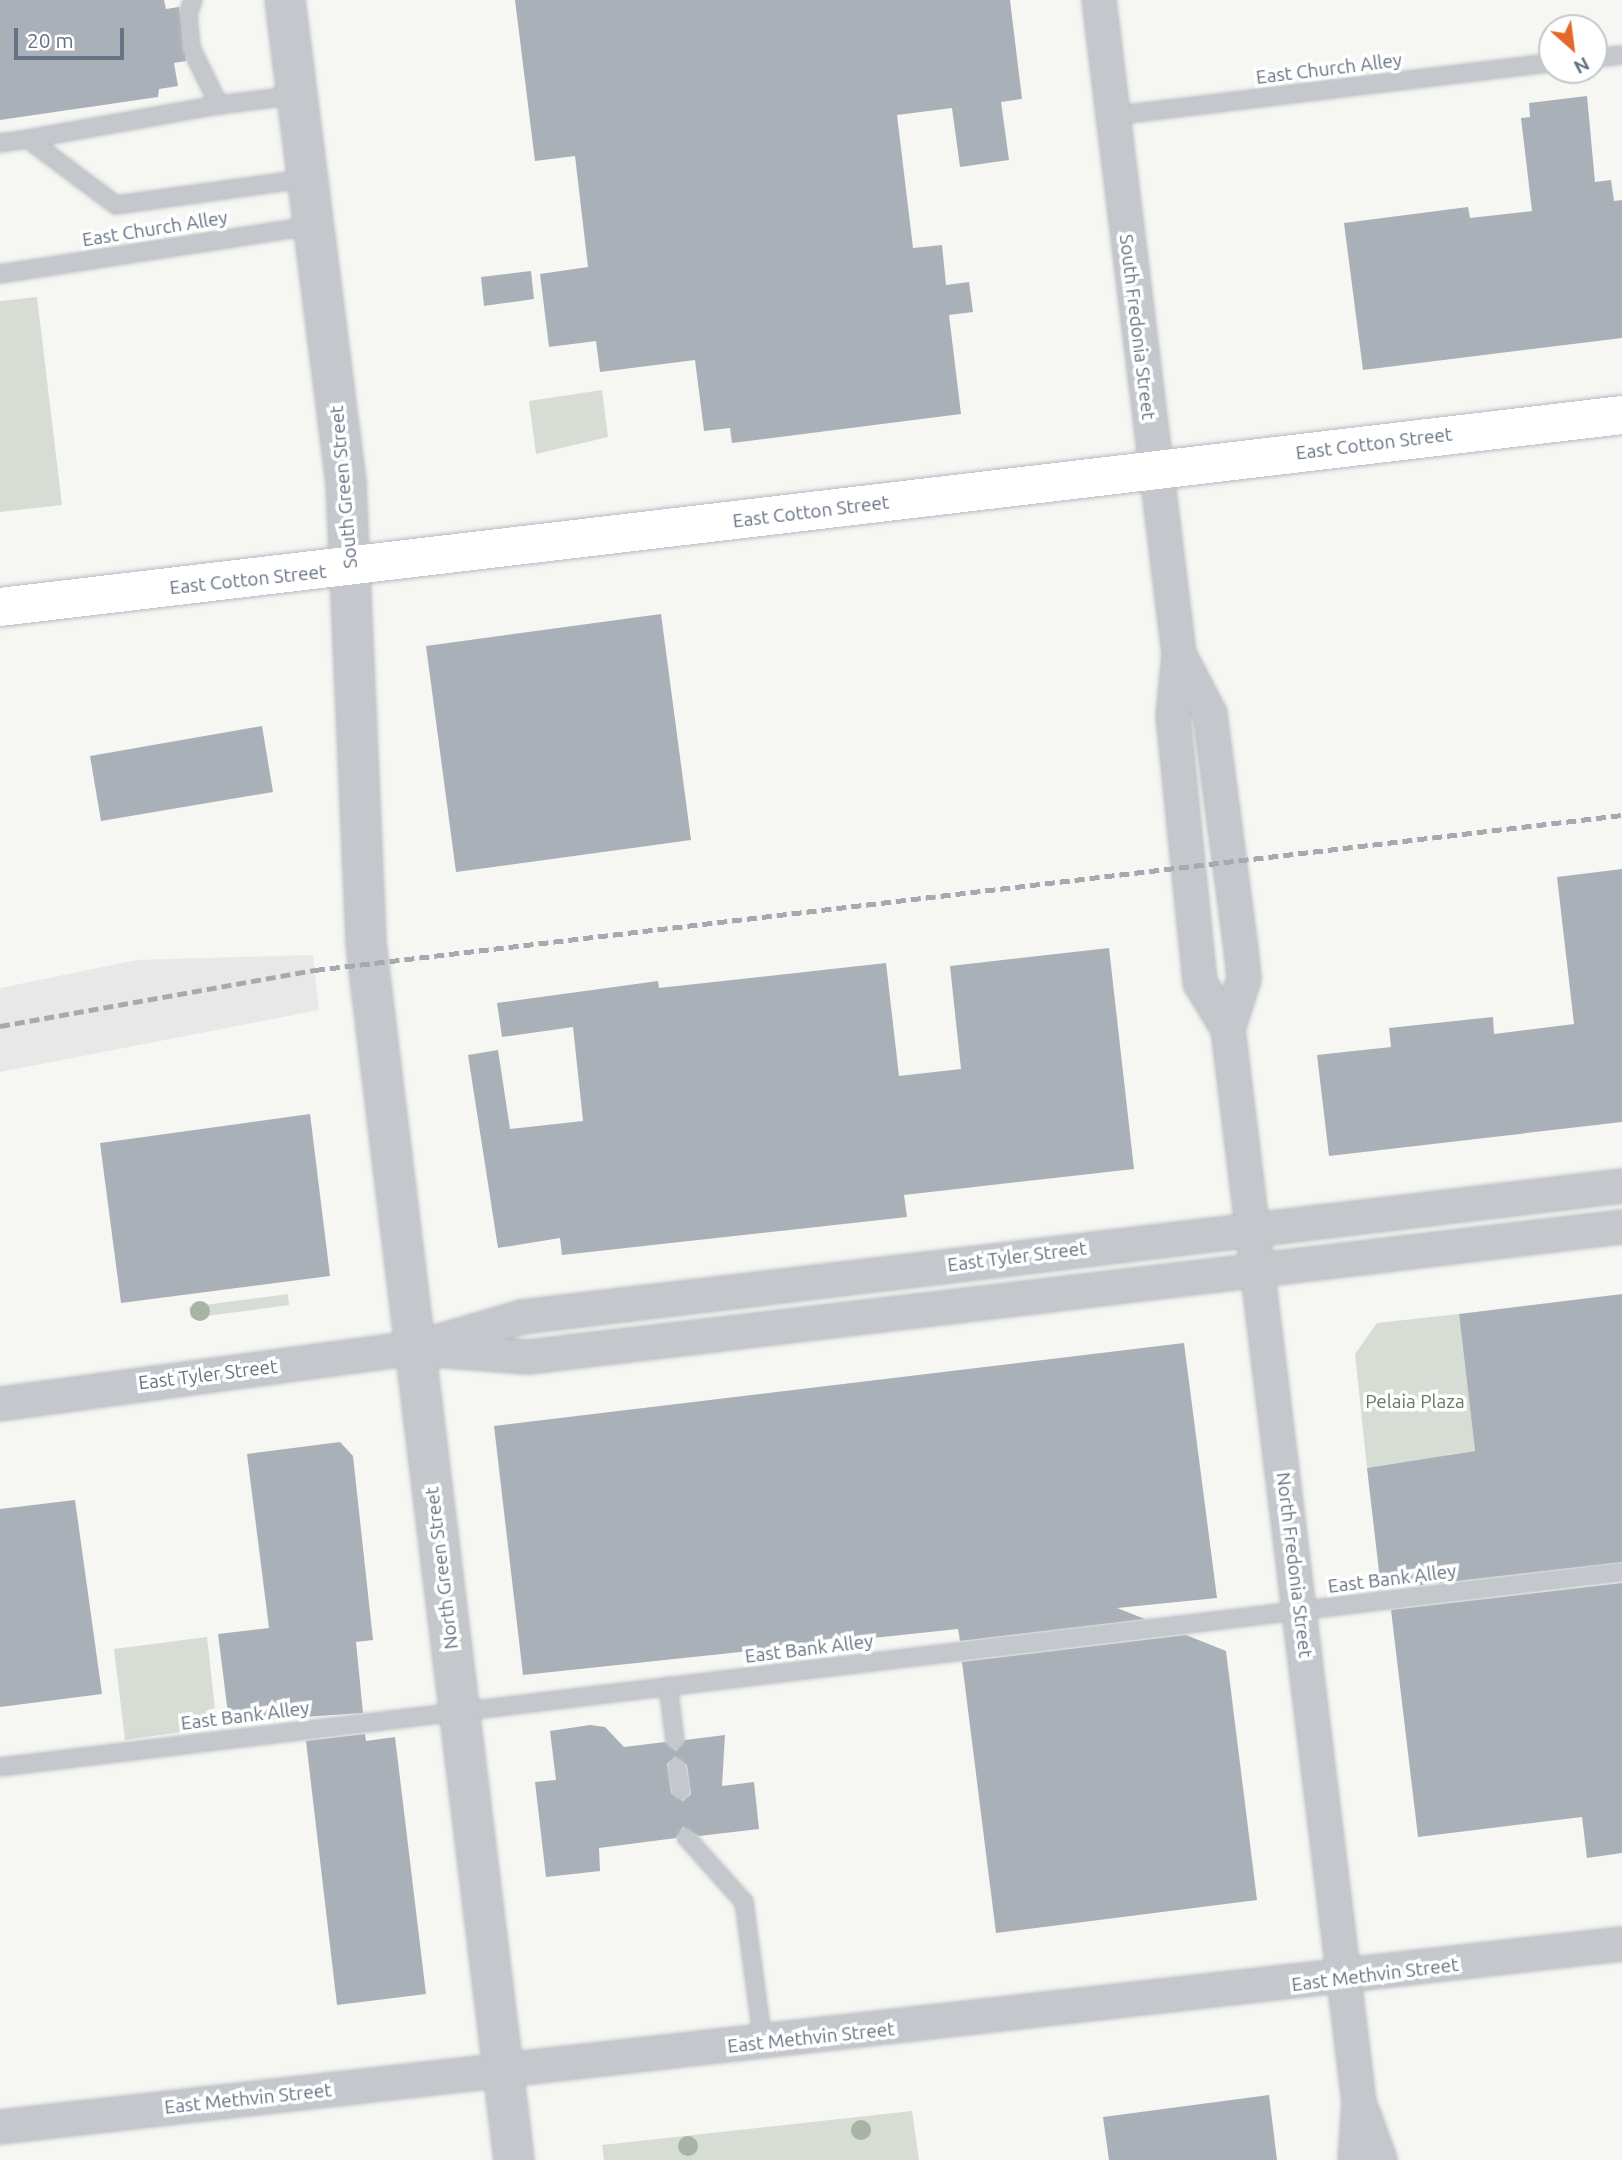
<!DOCTYPE html>
<html>
<head>
<meta charset="utf-8">
<style>
	body { margin:0 }
	#map { position:relative; width:1622px; height:2160px; overflow:hidden; background:#f6f7f3; font-family:Ubuntu,sans-serif }
	div>[style] { position:absolute }
	[style*='--x'] { left:calc(var(--x)*1px); top:calc(var(--y)*1px); width:calc(var(--w)*1px); rotate:calc(var(--a)*1deg) }
	.built>* { inset:0; background:#e7e8e7 }
	.green>* { inset:0; background:#d7ddd4 }
	.building>* { inset:0; background:#aab0b8 }
	.roads { filter:drop-shadow(0 0 2px #b6bac0) drop-shadow(0 0 2px #b6bac0) }
	.service>* { height:16px; margin:-8px; padding:0 8px; transform-origin:8px; border-radius:8px; background:#c4c7cb }
	.minor>* { height:32px; margin:-16px; padding:0 16px; transform-origin:16px; border-radius:16px; background:#c4c7cb }
	.tertiary>* { height:38px; margin:-19px; padding:0 19px; transform-origin:19px; border-radius:19px; background:#c4c7cb }
	.secondary>* { height:38px; margin:-19px; padding:0 19px; transform-origin:19px; border-radius:19px; background:#fff }
	.rail>* { height:5px; margin-top:-2.5px; transform-origin:0; background:repeating-linear-gradient(90deg,#a5a9b0 0 10px,transparent 0 15px) }
	.trees>* { width:20px; height:20px; margin:-10px; border-radius:50%; background:#a7b3a5 }
	span { translate:-50% -50%; white-space:nowrap; text-align:center; line-height:1.15; -webkit-text-stroke:7px #fff; paint-order:stroke }
	.street-label { font-size:19px; color:#667384 }
	.park-label { font-size:19px; color:#677b65 }
	.north { position:absolute; left:1538px; top:14px; width:70px; height:70px; box-sizing:border-box; background:#fff; border:2px solid #c2c7ce; border-radius:50%; rotate:152deg; font-size:19px; font-weight:700; line-height:28px; text-align:center; color:#667384 }
	.north::after { content:''; display:block; margin:auto; width:24px; height:32px; background:#e26928; clip-path:polygon(50% 0,100% 100%,50% 72%,0 100%) }
	.scale { position:absolute; left:14px; top:28px; width:110px; height:32px; box-sizing:border-box; border:4px solid #667384; border-top:0; padding-left:9px; font-size:21px; line-height:24px; white-space:nowrap; color:#667384; -webkit-text-stroke:5px #fff; paint-order:stroke }
</style>
</head>
<body>
<div id="map">
	<div class="built">
		<div style="clip-path:polygon(313px 955px,319px 1010px,0 1072px,0 988px,137px 960px)"></div>
	</div>
	<div class="green">
		<div style="clip-path:polygon(37px 297px,62px 505px,0 512px,0 301px)"></div>
		<div style="clip-path:polygon(602px 390px,608px 437px,536px 454px,529px 401px)"></div>
		<div style="clip-path:polygon(288px 1294px,289px 1305px,191px 1318px,189px 1307px)"></div>
		<div style="clip-path:polygon(1459px 1314px,1475px 1451px,1448px 1455px,1450px 1468px,1411px 1463px,1367px 1468px,1355px 1354px,1377px 1323px)"></div>
		<div style="clip-path:polygon(207px 1637px,217px 1727px,125px 1740px,114px 1649px)"></div>
		<div style="clip-path:polygon(912px 2111px,919px 2160px,604px 2160px,602px 2145px)"></div>
	</div>
	<div class="building">
		<div style="clip-path:polygon(0 0,164px 0,166px 9px,179px 7px,186px 61px,174px 63px,178px 86px,159px 89px,158px 97px,0 120px)"></div>
		<div style="clip-path:polygon(515px 0,1010px 0,1022px 99px,1001px 102px,1009px 160px,960px 167px,952px 108px,897px 115px,913px 248px,942px 245px,946px 285px,969px 282px,973px 312px,949px 315px,961px 414px,732px 443px,730px 428px,704px 431px,695px 360px,600px 372px,596px 341px,549px 347px,540px 274px,588px 267px,575px 156px,535px 161px)"></div>
		<div style="clip-path:polygon(1587px 96px,1595px 182px,1611px 180px,1614px 201px,1622px 200px,1622px 338px,1363px 370px,1344px 223px,1468px 207px,1470px 218px,1532px 211px,1521px 118px,1530px 117px,1529px 103px)"></div>
		<div style="clip-path:polygon(531px 271px,534px 299px,484px 306px,481px 277px)"></div>
		<div style="clip-path:polygon(661px 614px,691px 840px,456px 872px,426px 646px)"></div>
		<div style="clip-path:polygon(262px 726px,273px 792px,101px 821px,90px 756px)"></div>
		<div style="clip-path:polygon(1622px 869px,1622px 1122px,1329px 1156px,1317px 1055px,1391px 1047px,1389px 1028px,1493px 1017px,1494px 1034px,1574px 1024px,1557px 877px)"></div>
		<div style="clip-path:polygon(1109px 948px,1134px 1169px,904px 1195px,907px 1217px,562px 1255px,560px 1238px,498px 1248px,468px 1055px,498px 1050px,510px 1129px,583px 1121px,573px 1027px,502px 1037px,497px 1003px,658px 981px,659px 988px,886px 963px,899px 1076px,961px 1069px,950px 966px)"></div>
		<div style="clip-path:polygon(310px 1114px,330px 1276px,121px 1303px,100px 1143px)"></div>
		<div style="clip-path:polygon(1622px 1294px,1622px 1562px,1389px 1589px,1387px 1579px,1380px 1580px,1367px 1468px,1475px 1451px,1459px 1314px)"></div>
		<div style="clip-path:polygon(1184px 1343px,1217px 1598px,1117px 1608px,1145px 1619px,960px 1641px,958px 1629px,523px 1675px,494px 1426px)"></div>
		<div style="clip-path:polygon(340px 1442px,353px 1456px,373px 1640px,356px 1642px,363px 1713px,229px 1722px,218px 1634px,269px 1628px,247px 1454px)"></div>
		<div style="clip-path:polygon(75px 1500px,102px 1694px,0 1707px,0 1509px)"></div>
		<div style="clip-path:polygon(1622px 1583px,1622px 1853px,1587px 1858px,1582px 1817px,1418px 1837px,1391px 1610px)"></div>
		<div style="clip-path:polygon(1186px 1635px,1226px 1651px,1257px 1900px,996px 1933px,962px 1662px)"></div>
		<div style="clip-path:polygon(evenodd,590px 1725px,605px 1727px,624px 1747px,665px 1742px,676px 1751px,685px 1740px,725px 1735px,722px 1786px,754px 1782px,759px 1829px,699px 1836px,683px 1827px,676px 1838px,599px 1848px,600px 1871px,546px 1877px,535px 1782px,556px 1780px,550px 1731px,590px 1725px,675px 1757px,687px 1765px,691px 1794px,683px 1801px,671px 1793px,667px 1764px,675px 1757px)"></div>
		<div style="clip-path:polygon(365px 1734px,366px 1741px,395px 1737px,426px 1994px,337px 2005px,306px 1741px)"></div>
		<div style="clip-path:polygon(1269px 2095px,1277px 2160px,1109px 2160px,1103px 2117px)"></div>
	</div>
	<div class="roads">
		<div class="service">
			<div style="--x:193;--y:0;--w:15;--a:110"></div>
			<div style="--x:188;--y:14;--w:34;--a:85"></div>
			<div style="--x:191;--y:48;--w:64;--a:63.8"></div>
			<div style="--x:219;--y:105;--w:79;--a:-7.3"></div>
			<div style="--x:1594;--y:58;--w:28;--a:-6"></div>
			<div style="--x:1111;--y:116;--w:444;--a:-6.9"></div>
			<div style="--x:28;--y:139;--w:194;--a:-10.1"></div>
			<div style="--x:0;--y:143;--w:28;--a:-8"></div>
			<div style="--x:28;--y:139;--w:110;--a:36.9"></div>
			<div style="--x:116;--y:205;--w:196;--a:-7.9"></div>
			<div style="--x:0;--y:274;--w:320;--a:-8.8"></div>
			<div style="--x:668;--y:1686;--w:55;--a:82.7"></div>
			<div style="--x:0;--y:1767;--w:1634;--a:-6.86"></div>
			<div style="--x:677;--y:1767;--w:24;--a:81"></div>
			<div style="--x:686;--y:1837;--w:87;--a:48.3"></div>
			<div style="--x:744;--y:1902;--w:142;--a:82.3"></div>
		</div>
		<div class="minor">
			<div style="--x:1099;--y:0;--w:659;--a:83.03"></div>
			<div style="--x:1179;--y:654;--w:62;--a:95.5"></div>
			<div style="--x:1173;--y:716;--w:268;--a:84.2"></div>
			<div style="--x:1200;--y:983;--w:54;--a:58.7"></div>
			<div style="--x:1228;--y:1029;--w:1081;--a:83.04"></div>
			<div style="--x:1359;--y:2102;--w:58;--a:93.9"></div>
			<div style="--x:1179;--y:654;--w:68;--a:62.7"></div>
			<div style="--x:1210;--y:714;--w:237;--a:82.5"></div>
			<div style="--x:1241;--y:949;--w:30;--a:84"></div>
			<div style="--x:1244;--y:979;--w:52;--a:107.7"></div>
			<div style="--x:432;--y:1350;--w:96;--a:4.2"></div>
			<div style="--x:528;--y:1357;--w:1102;--a:-6.78"></div>
			<div style="--x:0;--y:1404;--w:420;--a:-7.7"></div>
			<div style="--x:416;--y:1348;--w:110;--a:-16.3"></div>
			<div style="--x:522;--y:1317;--w:1108;--a:-6.79"></div>
			<div style="--x:1363;--y:2113;--w:50;--a:70.1"></div>
			<div style="--x:0;--y:2127;--w:1632;--a:-6.44"></div>
		</div>
		<div class="tertiary">
			<div style="--x:285;--y:0;--w:486;--a:82.8"></div>
			<div style="--x:346;--y:482;--w:462;--a:87.5"></div>
			<div style="--x:366;--y:944;--w:1225;--a:83.06"></div>
		</div>
		<div class="secondary">
			<div style="--x:0;--y:607;--w:1633;--a:-6.75"></div>
		</div>
	</div>
	<div class="rail">
		<div style="--x:0;--y:1026;--w:320;--a:-10.1"></div>
		<div style="--x:315;--y:970;--w:1316;--a:-6.76"></div>
	</div>
	<div class="trees">
		<div style="left:200px;top:1311px"></div>
		<div style="left:861px;top:2130px"></div>
		<div style="left:688px;top:2146px"></div>
	</div>
	<div class="street-label">
		<span style="left:1329px;top:69px;rotate:-7deg">East Church Alley</span>
		<span style="left:155px;top:229px;rotate:-9deg">East Church Alley</span>
		<span style="left:1137px;top:327px;rotate:83deg">South Fredonia Street</span>
		<span style="left:1374px;top:444px;rotate:-7deg">East Cotton Street</span>
		<span style="left:344px;top:487px;rotate:-95deg">South Green Street</span>
		<span style="left:811px;top:512px;rotate:-7deg">East Cotton Street</span>
		<span style="left:248px;top:580px;rotate:-6deg">East Cotton Street</span>
		<span style="left:1017px;top:1257px;rotate:-7deg">East Tyler Street</span>
		<span style="left:208px;top:1375px;rotate:-7deg">East Tyler Street</span>
		<span style="left:1294px;top:1565px;rotate:83deg">North Fredonia Street</span>
		<span style="left:442px;top:1568px;rotate:-97deg">North Green Street</span>
		<span style="left:1392px;top:1579px;rotate:-7deg">East Bank Alley</span>
		<span style="left:809px;top:1649px;rotate:-7deg">East Bank Alley</span>
		<span style="left:245px;top:1716px;rotate:-7deg">East Bank Alley</span>
		<span style="left:1375px;top:1975px;rotate:-7deg">East Methvin Street</span>
		<span style="left:811px;top:2038px;rotate:-6deg">East Methvin Street</span>
		<span style="left:248px;top:2099px;rotate:-6deg">East Methvin Street</span>
	</div>
	<div class="park-label">
		<span style="left:1415px;top:1402px">Pelaia Plaza</span>
	</div>
	<div class="north">N</div>
	<div class="scale">20 m</div>
</div>
</body>
</html>
